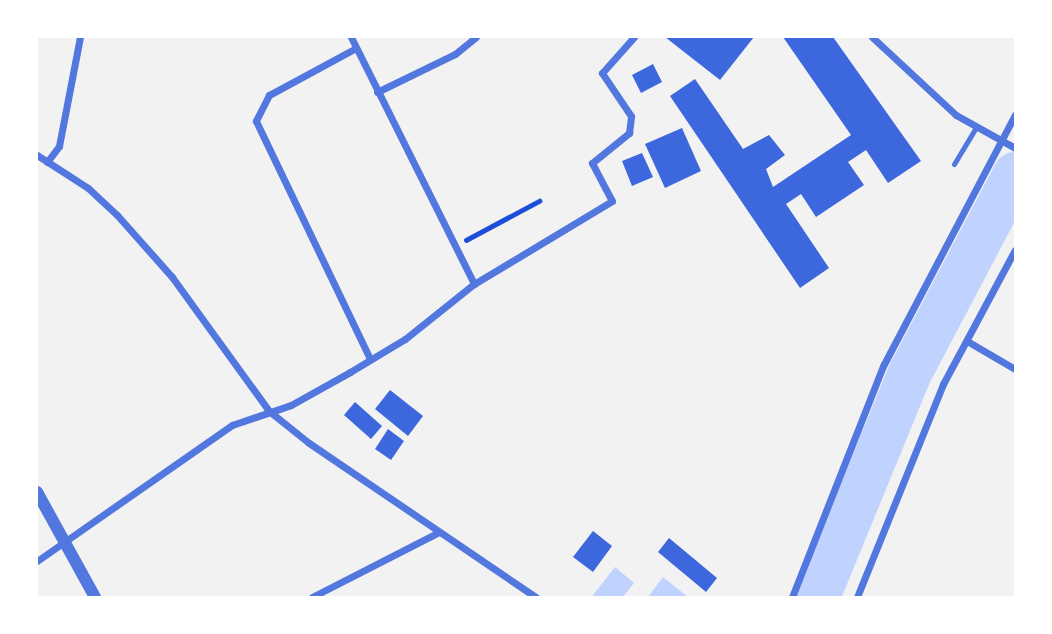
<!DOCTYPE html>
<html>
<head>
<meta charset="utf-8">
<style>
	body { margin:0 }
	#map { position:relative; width:1052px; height:634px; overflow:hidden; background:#f2f2f2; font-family:Jost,sans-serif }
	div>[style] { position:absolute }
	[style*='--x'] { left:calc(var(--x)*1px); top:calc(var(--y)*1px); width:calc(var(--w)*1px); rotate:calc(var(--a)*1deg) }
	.water>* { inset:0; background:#bfd3fe }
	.river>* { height:44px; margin:-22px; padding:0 22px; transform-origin:22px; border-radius:22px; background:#bfd3fe }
	.building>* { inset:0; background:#3d67dc }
	.path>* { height:4.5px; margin:-2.25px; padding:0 2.25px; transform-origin:2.25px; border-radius:2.25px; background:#1d4ed8 }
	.service>* { height:5px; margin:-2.5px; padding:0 2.5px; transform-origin:2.5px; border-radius:2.5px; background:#5277de }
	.minor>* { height:7px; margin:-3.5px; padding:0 3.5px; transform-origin:3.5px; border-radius:3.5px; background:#5277de }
	.tertiary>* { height:12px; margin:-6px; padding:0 6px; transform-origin:6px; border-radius:6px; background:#5277de }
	span { translate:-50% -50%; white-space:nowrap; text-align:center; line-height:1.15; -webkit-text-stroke:7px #fff; paint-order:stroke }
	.frame { position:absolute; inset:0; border:38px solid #fff; pointer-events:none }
</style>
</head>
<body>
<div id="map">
	<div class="water">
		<div style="clip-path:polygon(615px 567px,634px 583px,623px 597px,596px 597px,593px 595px)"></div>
		<div style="clip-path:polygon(663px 577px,688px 597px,648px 597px)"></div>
	</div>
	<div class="river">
		<div style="--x:818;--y:597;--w:242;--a:-67.7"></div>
		<div style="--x:910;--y:373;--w:225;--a:-62.2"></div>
	</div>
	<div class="building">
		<div style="clip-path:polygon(665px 37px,754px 37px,720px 80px)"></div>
		<div style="clip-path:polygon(783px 37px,833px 37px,921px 161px,888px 183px,866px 150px,848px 162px,864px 185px,816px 217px,801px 194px,786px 204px,829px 268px,800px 288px,670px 96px,695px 79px,743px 149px,769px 135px,785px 155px,766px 169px,773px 187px,851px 135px)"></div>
		<div style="clip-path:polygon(653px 64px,662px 82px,641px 93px,632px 75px)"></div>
		<div style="clip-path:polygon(682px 128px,701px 171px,665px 188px,645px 144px)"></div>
		<div style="clip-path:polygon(642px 153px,653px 177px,632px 186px,622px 161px)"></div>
		<div style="clip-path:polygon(390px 390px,423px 416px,408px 436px,375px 409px)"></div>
		<div style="clip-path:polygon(355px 402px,382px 426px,371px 439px,344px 415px)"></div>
		<div style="clip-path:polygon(388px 429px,404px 441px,391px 460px,375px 449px)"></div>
		<div style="clip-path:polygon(593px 531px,612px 546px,593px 572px,573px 557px)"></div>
		<div style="clip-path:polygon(669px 538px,717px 578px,706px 592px,658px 552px)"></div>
	</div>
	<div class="path">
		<div style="--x:466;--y:240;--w:83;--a:-28.1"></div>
	</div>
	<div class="service">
		<div style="--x:954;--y:164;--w:41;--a:-59"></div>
	</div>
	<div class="minor">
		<div style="--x:351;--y:37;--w:276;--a:63.5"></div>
		<div style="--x:872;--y:37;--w:115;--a:42.9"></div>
		<div style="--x:956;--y:115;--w:68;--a:29.2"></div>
		<div style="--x:356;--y:48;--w:99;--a:151.6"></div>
		<div style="--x:269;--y:95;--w:29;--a:117"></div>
		<div style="--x:256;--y:121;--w:264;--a:64.4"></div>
		<div style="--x:377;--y:92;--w:87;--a:-26"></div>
		<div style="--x:455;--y:54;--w:27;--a:-39"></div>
		<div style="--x:37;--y:155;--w:61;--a:32.9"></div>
		<div style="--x:88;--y:188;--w:40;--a:43"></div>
		<div style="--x:117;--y:215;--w:83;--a:48.4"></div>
		<div style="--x:172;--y:277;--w:165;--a:54.1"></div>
		<div style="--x:269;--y:411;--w:51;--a:38.7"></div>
		<div style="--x:309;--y:443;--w:274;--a:34.2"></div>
		<div style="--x:47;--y:162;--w:20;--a:-53"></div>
		<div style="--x:59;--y:146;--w:111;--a:-79.1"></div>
		<div style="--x:967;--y:341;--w:56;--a:30.3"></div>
		<div style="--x:37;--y:561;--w:238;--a:-34.9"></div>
		<div style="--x:232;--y:425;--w:62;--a:-18.7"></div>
		<div style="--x:291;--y:405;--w:68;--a:-29.2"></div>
		<div style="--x:350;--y:372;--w:64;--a:-31"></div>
		<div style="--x:405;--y:339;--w:88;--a:-38.6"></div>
		<div style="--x:474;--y:284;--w:161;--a:-31"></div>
		<div style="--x:612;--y:201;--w:43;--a:-117.8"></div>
		<div style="--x:592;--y:163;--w:48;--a:-39"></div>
		<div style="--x:629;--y:133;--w:17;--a:-83"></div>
		<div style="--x:631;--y:116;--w:52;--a:-124"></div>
		<div style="--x:602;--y:73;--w:48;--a:-48.4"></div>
		<div style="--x:312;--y:597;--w:143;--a:-27.1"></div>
		<div style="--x:792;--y:597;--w:248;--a:-68.5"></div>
		<div style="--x:883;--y:366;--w:284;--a:-62.3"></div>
		<div style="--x:857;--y:597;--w:230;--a:-68"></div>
		<div style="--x:943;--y:384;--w:152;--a:-61.8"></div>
	</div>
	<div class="tertiary">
		<div style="--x:37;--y:492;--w:120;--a:61.1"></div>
	</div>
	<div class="frame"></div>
</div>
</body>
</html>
